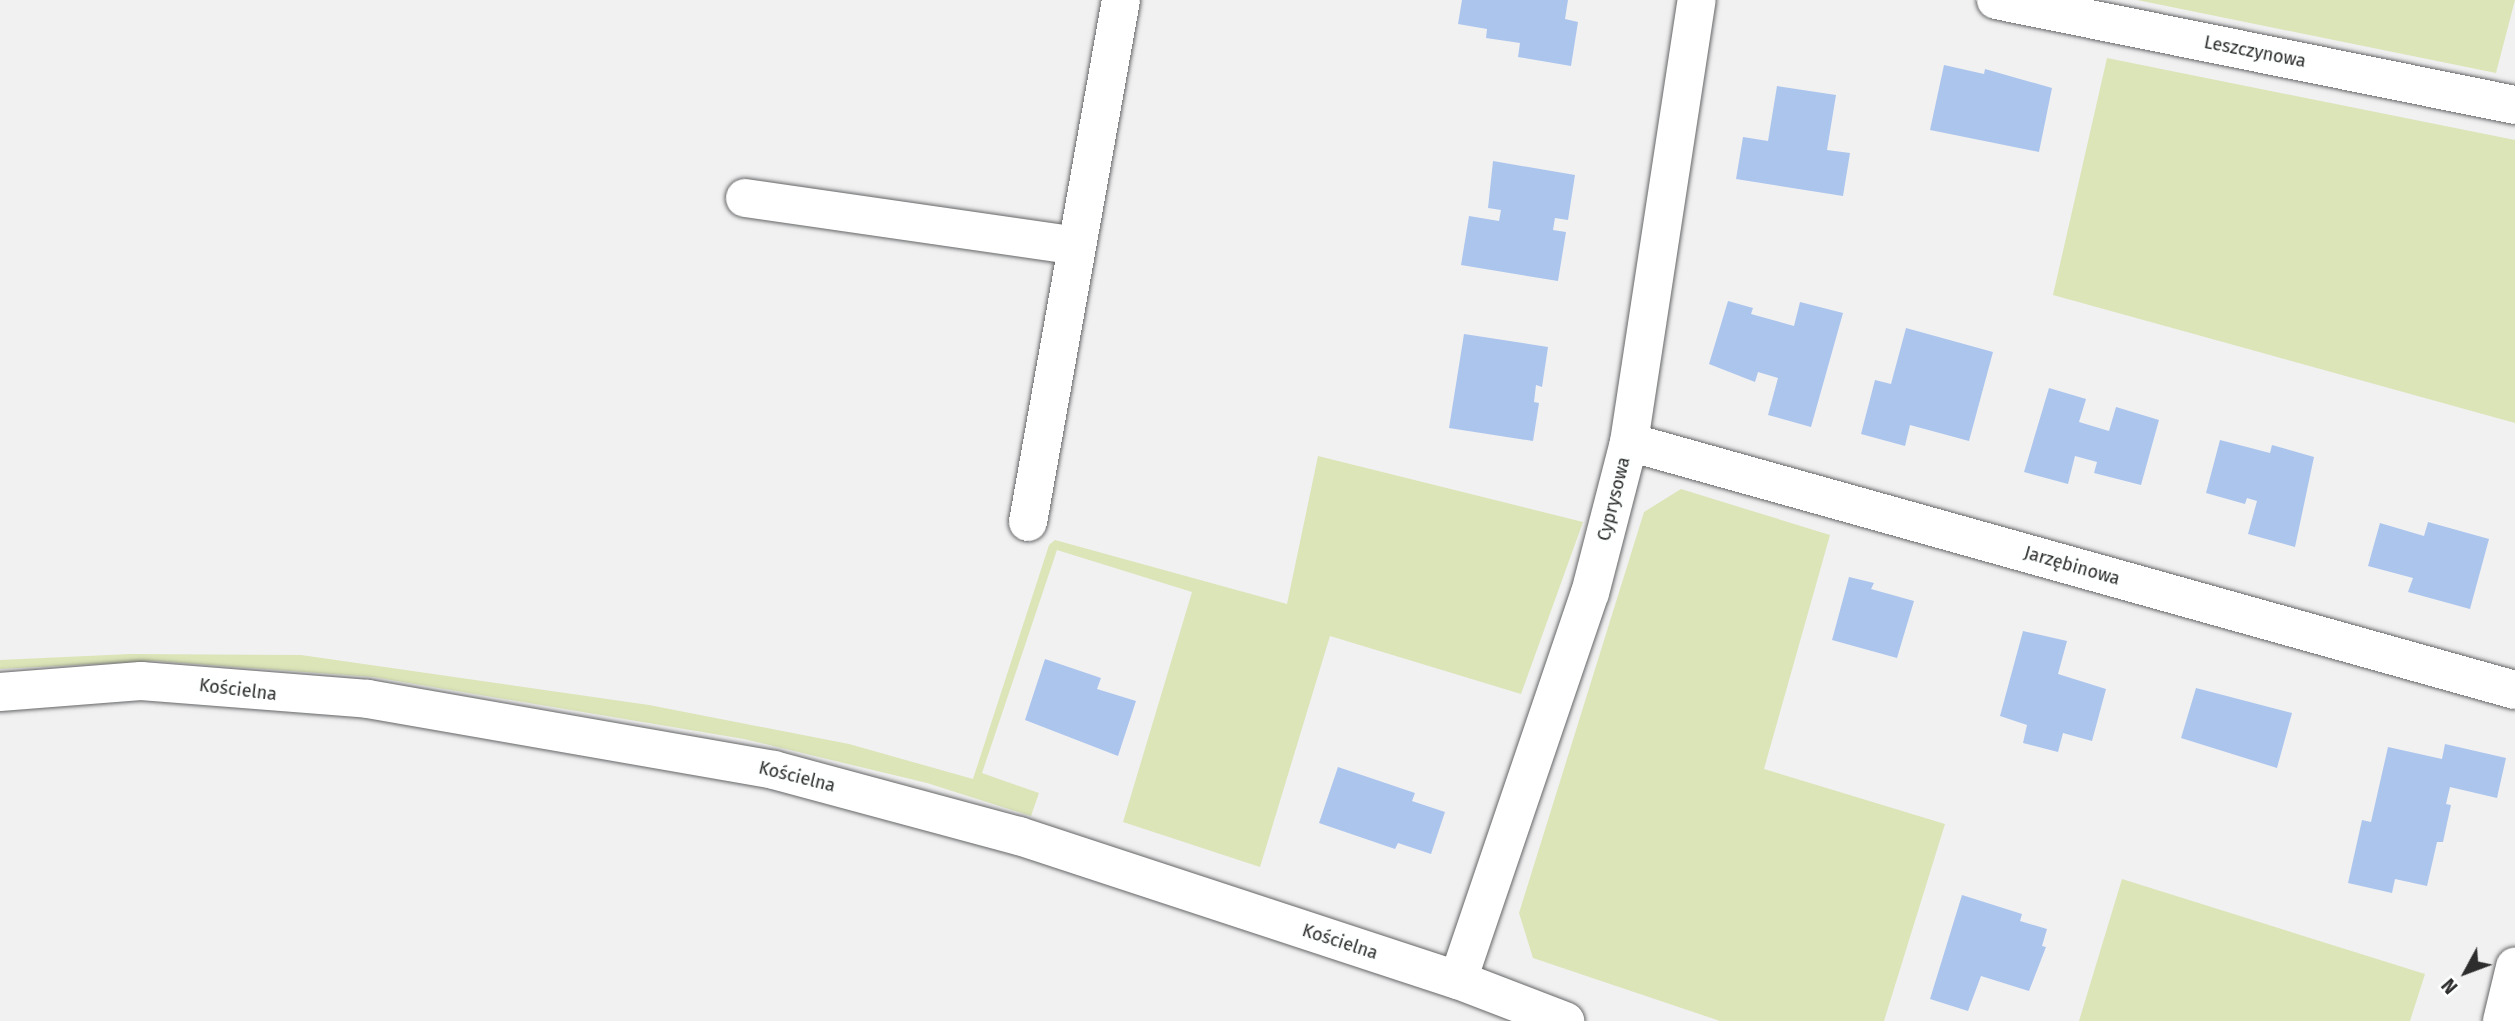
<!DOCTYPE html>
<html>
<head>
<meta charset="utf-8">
<style>
	body { margin:0 }
	#map { position:relative; width:2515px; height:1021px; overflow:hidden; background:#f1f1f2; font-family:"Fira Sans",sans-serif }
	div>[style] { position:absolute }
	[style*='--x'] { left:calc(var(--x)*1px); top:calc(var(--y)*1px); width:calc(var(--w)*1px); rotate:calc(var(--a)*1deg) }
	.green>* { inset:0; background:#dbe5b8 }
	.building>* { inset:0; background:#acc5ed }
	.roads { filter:drop-shadow(0 0 2px #656667) drop-shadow(0 0 2px #656667) }
	.minor>* { height:38px; margin:-19px; padding:0 19px; transform-origin:19px; border-radius:19px; background:#fff }
	span { translate:-50% -50%; white-space:nowrap; text-align:center; line-height:1.15; -webkit-text-stroke:6px #feffff; paint-order:stroke }
	.street-label { font-size:18px; color:#2d2d2d }
	.north { position:absolute; left:2431px; top:937px; width:70px; height:70px; -webkit-text-stroke:5px #feffff; paint-order:stroke; rotate:229deg; font-size:19px; font-weight:700; line-height:28px; text-align:center; color:#2d2d2d }
	.north::after { content:''; display:block; margin:auto; width:24px; height:32px; background:#2d2d2d; clip-path:polygon(50% 0,100% 100%,50% 72%,0 100%) }
</style>
</head>
<body>
<div id="map">
	<div class="green">
		<div style="clip-path:polygon(2137px 0,2515px 0,2496px 73px)"></div>
		<div style="clip-path:polygon(2107px 58px,2515px 140px,2515px 423px,2053px 295px)"></div>
		<div style="clip-path:polygon(1318px 456px,1583px 522px,1521px 694px,1330px 636px,1260px 867px,1123px 822px,1192px 592px,1057px 550px,982px 773px,1039px 793px,1031px 816px,927px 783px,744px 739px,373px 677px,155px 661px,0 669px,0 660px,130px 654px,301px 655px,649px 705px,849px 744px,973px 779px,1049px 545px,1055px 540px,1287px 604px)"></div>
		<div style="clip-path:polygon(1681px 489px,1830px 535px,1764px 769px,1945px 824px,1884px 1021px,1720px 1021px,1533px 958px,1519px 913px,1644px 512px)"></div>
		<div style="clip-path:polygon(2122px 879px,2425px 974px,2410px 1021px,2079px 1021px)"></div>
	</div>
	<div class="building">
		<div style="clip-path:polygon(1462px 0,1568px 0,1565px 19px,1578px 22px,1571px 66px,1518px 57px,1520px 43px,1486px 38px,1487px 29px,1458px 24px)"></div>
		<div style="clip-path:polygon(1944px 65px,1984px 74px,1985px 69px,2052px 88px,2039px 152px,1930px 130px)"></div>
		<div style="clip-path:polygon(1777px 86px,1836px 95px,1827px 150px,1850px 153px,1843px 196px,1736px 179px,1743px 137px,1768px 141px)"></div>
		<div style="clip-path:polygon(1493px 161px,1575px 175px,1568px 220px,1555px 218px,1553px 230px,1566px 232px,1558px 281px,1461px 265px,1469px 216px,1499px 221px,1501px 210px,1488px 208px)"></div>
		<div style="clip-path:polygon(1728px 301px,1753px 308px,1751px 314px,1794px 326px,1800px 302px,1843px 313px,1811px 427px,1768px 415px,1778px 378px,1758px 372px,1755px 382px,1709px 364px)"></div>
		<div style="clip-path:polygon(1906px 328px,1993px 352px,1969px 441px,1910px 425px,1905px 446px,1861px 434px,1875px 380px,1891px 384px)"></div>
		<div style="clip-path:polygon(1464px 334px,1548px 347px,1542px 387px,1536px 385px,1534px 402px,1539px 403px,1533px 441px,1449px 428px)"></div>
		<div style="clip-path:polygon(2049px 388px,2086px 399px,2079px 422px,2109px 431px,2116px 407px,2159px 420px,2141px 485px,2094px 473px,2097px 462px,2075px 456px,2068px 484px,2024px 472px)"></div>
		<div style="clip-path:polygon(2220px 440px,2270px 453px,2272px 445px,2314px 457px,2295px 547px,2248px 534px,2257px 501px,2247px 498px,2245px 504px,2206px 493px)"></div>
		<div style="clip-path:polygon(2428px 522px,2489px 539px,2470px 609px,2408px 592px,2413px 578px,2368px 566px,2380px 523px,2424px 536px)"></div>
		<div style="clip-path:polygon(1849px 577px,1874px 583px,1871px 589px,1914px 601px,1897px 658px,1832px 640px)"></div>
		<div style="clip-path:polygon(2023px 631px,2067px 641px,2058px 674px,2106px 689px,2092px 741px,2063px 733px,2058px 752px,2023px 743px,2027px 725px,2000px 716px)"></div>
		<div style="clip-path:polygon(1045px 659px,1101px 678px,1097px 689px,1136px 701px,1118px 756px,1025px 720px)"></div>
		<div style="clip-path:polygon(2196px 688px,2292px 713px,2277px 768px,2181px 738px)"></div>
		<div style="clip-path:polygon(2445px 744px,2506px 758px,2497px 798px,2450px 787px,2446px 804px,2451px 805px,2443px 842px,2437px 842px,2427px 886px,2395px 879px,2392px 893px,2348px 883px,2362px 820px,2371px 822px,2388px 747px,2442px 759px)"></div>
		<div style="clip-path:polygon(1338px 767px,1415px 793px,1412px 801px,1445px 812px,1431px 854px,1398px 843px,1395px 849px,1319px 823px)"></div>
		<div style="clip-path:polygon(1962px 895px,2022px 914px,2020px 921px,2047px 929px,2042px 946px,2046px 947px,2029px 991px,1981px 976px,1968px 1011px,1930px 999px)"></div>
	</div>
	<div class="roads">
		<div class="minor">
			<div style="--x:1996;--y:0;--w:530;--a:11.44"></div>
			<div style="--x:745;--y:198;--w:335;--a:8.2"></div>
			<div style="--x:1629;--y:442;--w:920;--a:15.64"></div>
			<div style="--x:1028;--y:522;--w:530;--a:-79.9"></div>
			<div style="--x:0;--y:692;--w:141;--a:-4.5"></div>
			<div style="--x:141;--y:681;--w:228;--a:4.5"></div>
			<div style="--x:368;--y:699;--w:412;--a:9.9"></div>
			<div style="--x:774;--y:770;--w:254;--a:15.1"></div>
			<div style="--x:1019;--y:836;--w:462;--a:18.2"></div>
			<div style="--x:1458;--y:980;--w:115;--a:21"></div>
			<div style="--x:1458;--y:980;--w:409;--a:-71.2"></div>
			<div style="--x:1590;--y:593;--w:156;--a:-75.5"></div>
			<div style="--x:1629;--y:442;--w:447;--a:-81.3"></div>
			<div style="--x:2502;--y:1021;--w:56;--a:-76.5"></div>
		</div>
	</div>
	<div class="street-label">
		<span style="left:2255px;top:52px;rotate:11deg">Leszczynowa</span>
		<span style="left:1614px;top:499px;rotate:-76deg">Cyprysowa</span>
		<span style="left:2072px;top:566px;rotate:16deg">Jarzębinowa</span>
		<span style="left:238px;top:690px;rotate:7deg">Kościelna</span>
		<span style="left:797px;top:777px;rotate:14deg">Kościelna</span>
		<span style="left:1340px;top:942px;rotate:18deg">Kościelna</span>
	</div>
	<div class="north">N</div>
</div>
</body>
</html>
